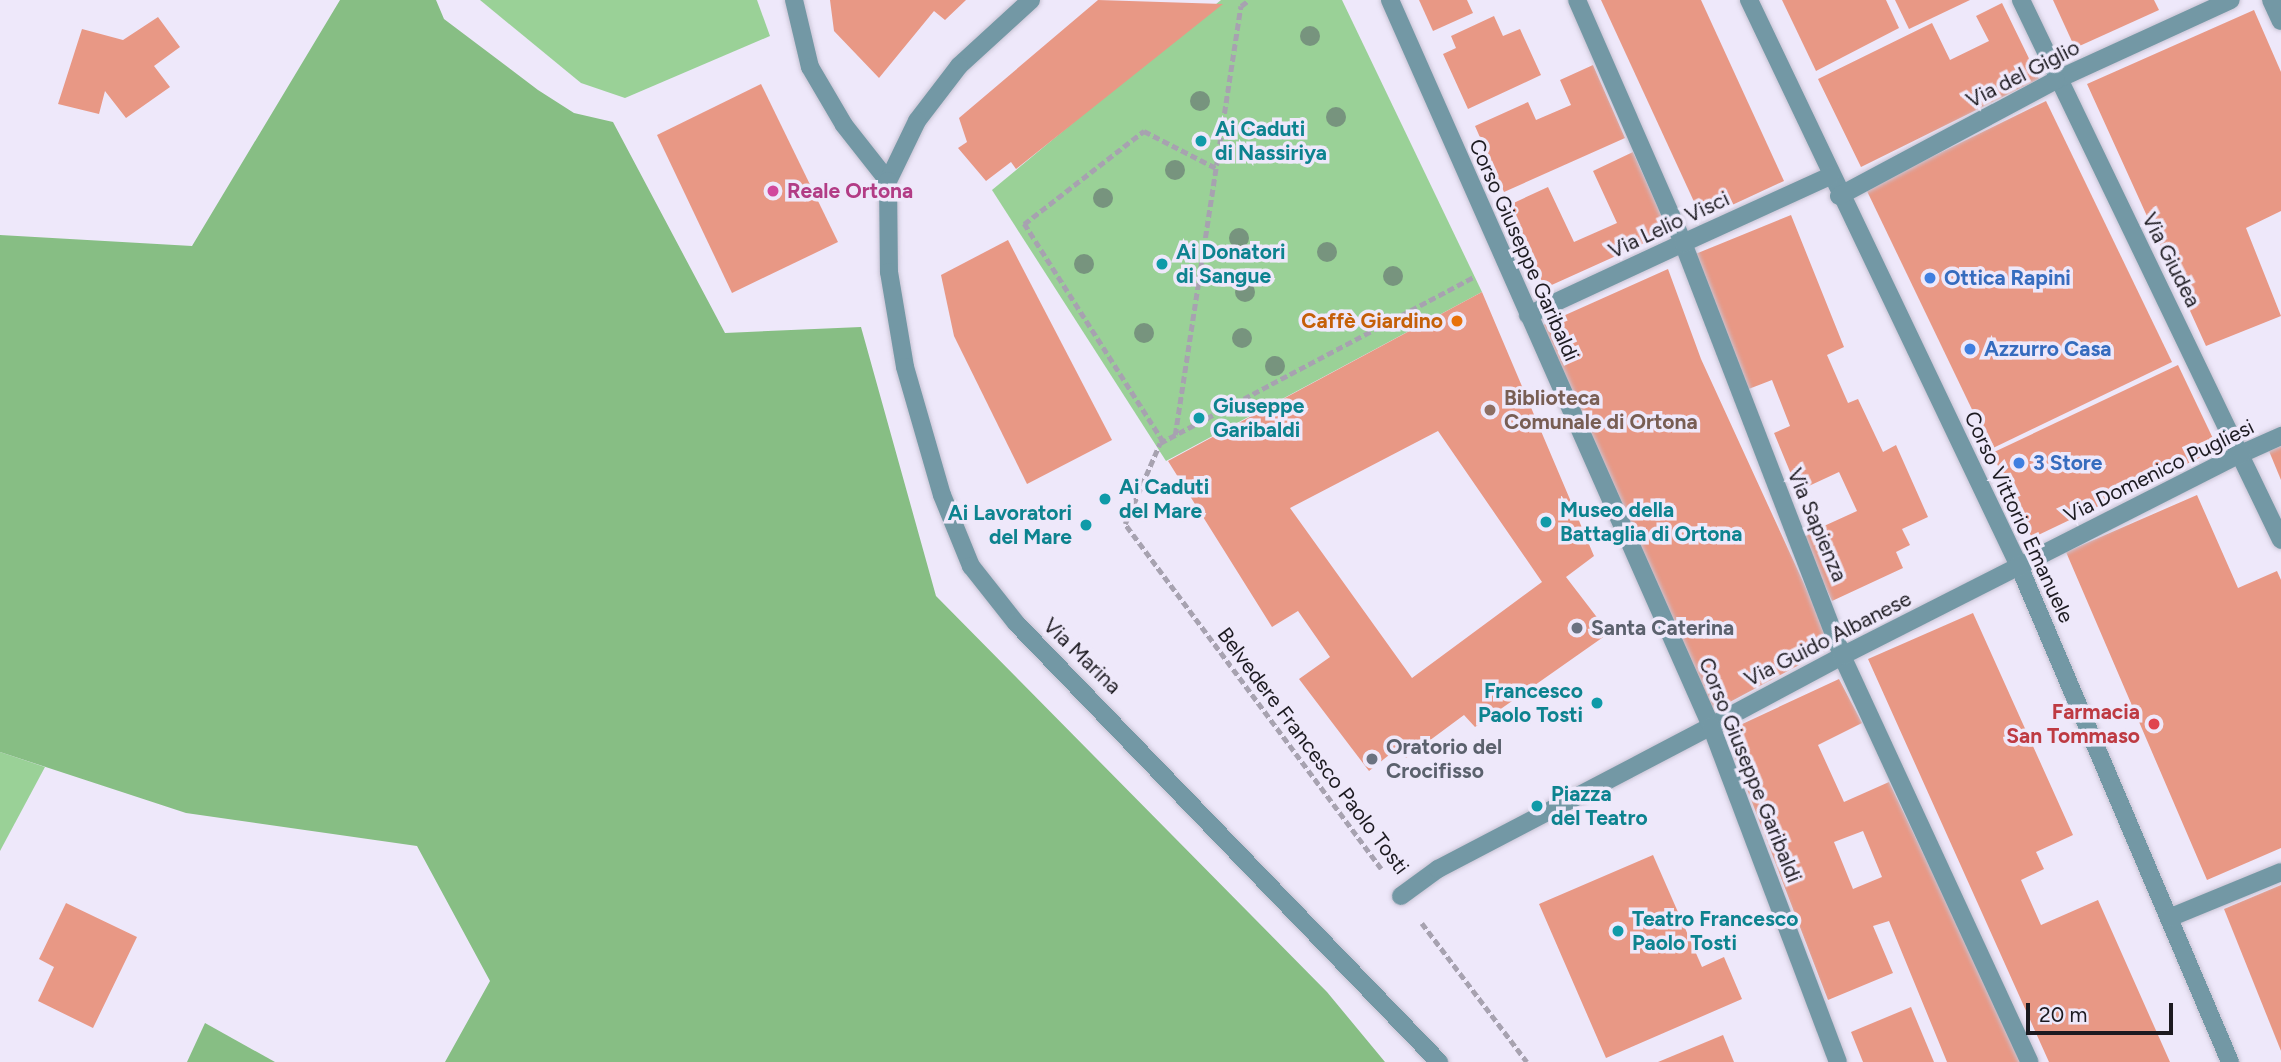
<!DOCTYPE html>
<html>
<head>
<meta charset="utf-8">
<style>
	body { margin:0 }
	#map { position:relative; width:2281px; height:1062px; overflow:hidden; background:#eee8fa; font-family:Figtree,sans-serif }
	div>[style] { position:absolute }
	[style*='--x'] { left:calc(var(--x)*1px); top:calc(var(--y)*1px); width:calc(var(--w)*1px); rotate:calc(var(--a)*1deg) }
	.green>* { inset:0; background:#9ad197 }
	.forest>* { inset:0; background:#87be84 }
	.building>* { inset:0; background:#e89885 }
	.path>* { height:4.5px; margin-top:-2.25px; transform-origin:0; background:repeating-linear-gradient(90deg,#a7a2b0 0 7px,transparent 0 10.5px) }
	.roads { filter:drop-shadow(0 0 2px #c8c3d3) drop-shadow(0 0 2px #c8c3d3) }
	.service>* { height:18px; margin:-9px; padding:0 9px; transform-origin:9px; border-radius:9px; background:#7398a5 }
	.pedestrian>* { height:18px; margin:-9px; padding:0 9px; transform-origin:9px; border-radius:9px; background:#7398a5 }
	.minor>* { height:18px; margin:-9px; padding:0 9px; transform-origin:9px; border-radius:9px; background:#7398a5 }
	.tertiary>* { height:18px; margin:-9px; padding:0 9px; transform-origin:9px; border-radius:9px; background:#7398a5 }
	.trees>* { width:20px; height:20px; margin:-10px; border-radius:50%; background:#77947e }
	.dots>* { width:19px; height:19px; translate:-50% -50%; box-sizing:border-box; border:4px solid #eee8fa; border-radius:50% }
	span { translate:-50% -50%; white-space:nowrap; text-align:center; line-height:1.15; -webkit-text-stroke:7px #eee8fa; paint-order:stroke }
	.street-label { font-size:21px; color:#1c1a20 }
	.culture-label { font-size:21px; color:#0d838f; font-weight:700 }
	.left { translate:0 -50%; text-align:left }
	.right { translate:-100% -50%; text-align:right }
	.hotel-label { font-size:21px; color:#b23c85; font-weight:700 }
	.shop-label { font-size:21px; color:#366cbe; font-weight:700 }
	.food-label { font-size:21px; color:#c56008; font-weight:700 }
	.education-label { font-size:21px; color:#785e54; font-weight:700 }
	.worship-label { font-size:21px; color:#5b616d; font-weight:700 }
	.health-label { font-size:21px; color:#be3a42; font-weight:700 }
	.scale { position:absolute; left:2026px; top:1003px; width:147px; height:32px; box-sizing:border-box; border:4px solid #1c1a20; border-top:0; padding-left:9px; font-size:21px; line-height:24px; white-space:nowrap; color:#1c1a20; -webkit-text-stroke:5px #eee8fa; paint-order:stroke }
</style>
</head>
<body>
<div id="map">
	<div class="green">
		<div style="clip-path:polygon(480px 0,757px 0,770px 36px,625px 98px,581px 83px)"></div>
		<div style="clip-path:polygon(1221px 0,1342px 0,1482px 292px,1166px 461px,992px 190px)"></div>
		<div style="clip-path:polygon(0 752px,45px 767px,0 851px)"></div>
	</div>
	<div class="forest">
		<div style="clip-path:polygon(340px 0,436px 0,444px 19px,538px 90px,574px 113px,613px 122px,725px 333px,861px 327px,936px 596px,1327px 992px,1385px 1062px,445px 1062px,490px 981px,417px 846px,186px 813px,0 752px,0 235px,192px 246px)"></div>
		<div style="clip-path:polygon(205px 1023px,275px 1062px,187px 1062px)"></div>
	</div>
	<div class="building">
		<div style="clip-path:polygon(830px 0,966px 0,945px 20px,934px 11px,879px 78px,834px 31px)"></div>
		<div style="clip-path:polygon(1098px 0,1223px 4px,1016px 169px,1011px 162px,986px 181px,958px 148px,967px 142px,959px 118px)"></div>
		<div style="clip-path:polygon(1419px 0,1467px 0,1473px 13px,1433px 31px)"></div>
		<div style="clip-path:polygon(1601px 0,1701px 0,1784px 181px,1702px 219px)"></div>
		<div style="clip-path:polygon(1782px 0,1886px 0,1899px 28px,1816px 71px)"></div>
		<div style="clip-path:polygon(1895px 0,1970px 0,1909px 29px)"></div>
		<div style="clip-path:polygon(2053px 0,2154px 0,2159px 10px,2075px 48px)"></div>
		<div style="clip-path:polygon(2002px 3px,2039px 79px,1861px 167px,1818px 79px,1932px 23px,1950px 60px,1989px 41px,1976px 16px)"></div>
		<div style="clip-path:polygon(2254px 10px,2281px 72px,2281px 211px,2246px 228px,2281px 316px,2206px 346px,2087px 84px)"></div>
		<div style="clip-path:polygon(1494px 16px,1503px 36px,1520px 29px,1541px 75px,1468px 109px,1443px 54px,1456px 48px,1451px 36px)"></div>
		<div style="clip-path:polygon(158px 17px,180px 47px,154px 66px,170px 87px,126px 118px,105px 91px,99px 114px,58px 104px,82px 29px,123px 40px)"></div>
		<div style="clip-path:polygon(1593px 65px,1625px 138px,1504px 192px,1475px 126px,1528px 102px,1536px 120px,1571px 105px,1560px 80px)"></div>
		<div style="clip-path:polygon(761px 84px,838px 242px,732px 293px,657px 135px)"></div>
		<div style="clip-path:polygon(2046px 101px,2172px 362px,1991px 449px,1866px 189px)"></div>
		<div style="clip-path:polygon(1633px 152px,1669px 232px,1545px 288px,1507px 206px,1548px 187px,1574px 242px,1617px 223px,1593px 171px)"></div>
		<div style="clip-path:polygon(1791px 215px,1844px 347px,1827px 355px,1848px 403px,1858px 399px,1883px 452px,1896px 445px,1928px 517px,1902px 529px,1910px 545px,1896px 552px,1903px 568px,1832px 601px,1802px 536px,1857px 511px,1839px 472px,1798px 491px,1774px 433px,1790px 426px,1772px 380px,1746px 390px,1693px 255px)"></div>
		<div style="clip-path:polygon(1008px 240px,1112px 440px,1027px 484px,954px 336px,941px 275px)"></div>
		<div style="clip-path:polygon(1668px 269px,1701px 359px,1833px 647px,1713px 711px,1543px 325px)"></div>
		<div style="clip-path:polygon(evenodd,1482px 292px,1594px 556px,1566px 577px,1609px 633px,1475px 727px,1464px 715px,1406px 758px,1399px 747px,1369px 771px,1299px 679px,1330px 657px,1298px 611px,1272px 627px,1168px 461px,1482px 292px,1438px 431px,1542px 582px,1412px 678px,1290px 508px,1438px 431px)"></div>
		<div style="clip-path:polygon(2178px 365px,2218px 449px,2032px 538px,1992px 453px)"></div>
		<div style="clip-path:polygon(2281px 446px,2281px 480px,2269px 451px)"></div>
		<div style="clip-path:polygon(2197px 495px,2238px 588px,2277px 571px,2281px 580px,2281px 848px,2207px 880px,2066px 552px)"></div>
		<div style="clip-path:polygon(1973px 613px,2073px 835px,2036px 852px,2044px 869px,2021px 880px,2041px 925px,2098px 900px,2170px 1062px,2049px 1062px,1868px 659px)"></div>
		<div style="clip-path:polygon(evenodd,1839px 679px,1862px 723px,1818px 745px,1844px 802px,1889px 782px,2023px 1062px,1947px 1062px,1889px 921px,1873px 926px,1893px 973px,1828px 1000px,1725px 732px,1839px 679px,1863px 831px,1882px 877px,1853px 889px,1834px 842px,1863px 831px)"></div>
		<div style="clip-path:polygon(1653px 855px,1702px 967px,1724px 957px,1742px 999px,1606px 1058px,1539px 904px)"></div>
		<div style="clip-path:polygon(2281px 885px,2281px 1051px,2224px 909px)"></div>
		<div style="clip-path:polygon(66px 903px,137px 937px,93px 1028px,38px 1001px,54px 967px,39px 959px)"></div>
		<div style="clip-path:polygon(1911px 1007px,1934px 1062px,1863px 1062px,1851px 1032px)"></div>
		<div style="clip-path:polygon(1723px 1035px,1734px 1062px,1658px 1062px)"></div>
	</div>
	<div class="path">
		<div style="--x:1175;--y:435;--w:434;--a:-81.3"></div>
		<div style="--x:1241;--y:6;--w:10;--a:-37"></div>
		<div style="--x:1163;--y:442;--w:259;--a:-122.5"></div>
		<div style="--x:1024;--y:224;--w:152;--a:-37.8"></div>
		<div style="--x:1144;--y:131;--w:81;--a:27.2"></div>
		<div style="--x:1381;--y:869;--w:430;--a:-126.6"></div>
		<div style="--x:1125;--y:524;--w:88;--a:-66.6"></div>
		<div style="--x:1160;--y:443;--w:355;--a:-27.9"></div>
		<div style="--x:1422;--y:923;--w:174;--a:52.9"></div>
	</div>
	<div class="roads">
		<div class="service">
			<div style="--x:1577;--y:0;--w:265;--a:66.4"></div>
			<div style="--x:1683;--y:243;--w:443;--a:68.9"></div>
			<div style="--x:1842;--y:656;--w:447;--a:65.2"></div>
			<div style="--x:2021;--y:0;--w:599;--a:64.29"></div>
			<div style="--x:2271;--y:0;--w:23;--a:65"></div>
			<div style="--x:2056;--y:80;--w:192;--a:-24.6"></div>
			<div style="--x:1528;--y:315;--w:171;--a:-24.9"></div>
			<div style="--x:2243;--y:453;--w:42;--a:-24.1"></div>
			<div style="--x:1711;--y:726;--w:149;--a:-28.1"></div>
		</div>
		<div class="pedestrian">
			<div style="--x:1749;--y:0;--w:627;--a:64.5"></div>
			<div style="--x:2019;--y:566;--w:539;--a:66.95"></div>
			<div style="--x:1839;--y:196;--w:246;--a:-28.1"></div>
			<div style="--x:1683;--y:243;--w:162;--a:-24.5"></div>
			<div style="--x:1842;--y:656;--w:449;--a:-26.9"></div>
			<div style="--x:1401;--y:896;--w:46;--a:-36.1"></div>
			<div style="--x:1438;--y:869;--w:308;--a:-27.6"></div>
			<div style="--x:2169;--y:918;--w:121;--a:-22.3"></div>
		</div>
		<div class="minor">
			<div style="--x:794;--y:0;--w:69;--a:76.6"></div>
			<div style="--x:810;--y:67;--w:67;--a:59.6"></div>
			<div style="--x:844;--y:125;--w:71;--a:51.8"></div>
			<div style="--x:1390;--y:0;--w:794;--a:66.15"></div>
			<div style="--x:1711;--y:726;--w:359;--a:69.3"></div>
		</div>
		<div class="tertiary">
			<div style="--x:1031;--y:0;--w:98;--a:137.5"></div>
			<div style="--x:959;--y:66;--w:69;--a:127.4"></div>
			<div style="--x:917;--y:121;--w:67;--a:115.8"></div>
			<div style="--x:888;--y:181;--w:91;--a:89.4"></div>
			<div style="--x:889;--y:272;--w:96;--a:80.4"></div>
			<div style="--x:905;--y:367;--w:133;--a:73.9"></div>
			<div style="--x:942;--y:495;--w:77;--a:67.8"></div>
			<div style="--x:971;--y:566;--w:73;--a:51.7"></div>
			<div style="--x:1016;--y:623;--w:610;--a:46.06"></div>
		</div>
	</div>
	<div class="trees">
		<div style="left:1310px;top:36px"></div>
		<div style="left:1200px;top:101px"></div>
		<div style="left:1336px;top:117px"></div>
		<div style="left:1175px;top:170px"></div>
		<div style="left:1103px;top:198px"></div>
		<div style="left:1239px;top:238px"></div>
		<div style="left:1327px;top:252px"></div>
		<div style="left:1084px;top:264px"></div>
		<div style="left:1393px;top:276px"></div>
		<div style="left:1245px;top:292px"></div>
		<div style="left:1144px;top:333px"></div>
		<div style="left:1242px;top:338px"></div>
		<div style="left:1275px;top:366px"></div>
	</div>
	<div class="dots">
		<div style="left:1201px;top:141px;background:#0f9aa8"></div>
		<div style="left:773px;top:191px;background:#d1479c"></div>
		<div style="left:1162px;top:264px;background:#0f9aa8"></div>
		<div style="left:1930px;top:278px;background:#3f7fe0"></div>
		<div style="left:1457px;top:321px;background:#e8710a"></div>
		<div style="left:1970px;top:349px;background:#3f7fe0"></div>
		<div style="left:1490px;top:410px;background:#8d6e63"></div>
		<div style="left:1199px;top:418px;background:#0f9aa8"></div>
		<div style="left:2019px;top:463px;background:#3f7fe0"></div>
		<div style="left:1105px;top:499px;background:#0f9aa8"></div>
		<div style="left:1546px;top:522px;background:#0f9aa8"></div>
		<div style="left:1086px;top:525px;background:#0f9aa8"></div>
		<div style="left:1577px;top:628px;background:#6b7280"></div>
		<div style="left:1597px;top:703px;background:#0f9aa8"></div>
		<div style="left:2154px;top:724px;background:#e0444e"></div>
		<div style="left:1372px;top:759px;background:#6b7280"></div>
		<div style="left:1537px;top:806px;background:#0f9aa8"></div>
		<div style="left:1618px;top:931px;background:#0f9aa8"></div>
	</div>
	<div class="street-label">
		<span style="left:2023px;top:74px;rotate:-27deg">Via del Giglio</span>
		<span style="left:1669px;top:225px;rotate:-25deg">Via Lelio Visci</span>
		<span style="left:1524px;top:250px;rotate:66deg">Corso Giuseppe Garibaldi</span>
		<span style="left:2171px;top:260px;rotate:63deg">Via Giudea</span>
		<span style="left:2159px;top:471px;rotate:-26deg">Via Domenico Pugliesi</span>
		<span style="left:2019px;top:517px;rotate:65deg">Corso Vittorio Emanuele</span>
		<span style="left:1817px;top:525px;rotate:67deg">Via Sapienza</span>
		<span style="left:1828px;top:639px;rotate:-27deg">Via Guido Albanese</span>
		<span style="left:1082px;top:656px;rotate:44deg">Via Marina</span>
		<span style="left:1313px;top:751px;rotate:53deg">Belvedere Francesco Paolo Tosti</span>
		<span style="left:1750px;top:770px;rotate:68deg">Corso Giuseppe Garibaldi</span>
	</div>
	<div class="culture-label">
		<span class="left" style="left:1215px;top:141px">Ai Caduti<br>di Nassiriya</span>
		<span class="left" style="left:1176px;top:264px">Ai Donatori<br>di Sangue</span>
		<span class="left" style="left:1213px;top:418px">Giuseppe<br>Garibaldi</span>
		<span class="left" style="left:1119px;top:499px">Ai Caduti<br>del Mare</span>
		<span class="left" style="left:1560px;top:522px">Museo della<br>Battaglia di Ortona</span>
		<span class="right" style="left:1072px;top:525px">Ai Lavoratori<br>del Mare</span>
		<span class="right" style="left:1583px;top:703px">Francesco<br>Paolo Tosti</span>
		<span class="left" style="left:1551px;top:806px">Piazza<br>del Teatro</span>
		<span class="left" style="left:1632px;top:931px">Teatro Francesco<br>Paolo Tosti</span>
	</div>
	<div class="hotel-label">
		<span class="left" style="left:787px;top:191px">Reale Ortona</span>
	</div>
	<div class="shop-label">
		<span class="left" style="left:1944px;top:278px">Ottica Rapini</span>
		<span class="left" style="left:1984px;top:349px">Azzurro Casa</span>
		<span class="left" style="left:2033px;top:463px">3 Store</span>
	</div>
	<div class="food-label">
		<span class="right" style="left:1443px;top:321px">Caffè Giardino</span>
	</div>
	<div class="education-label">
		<span class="left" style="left:1504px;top:410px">Biblioteca<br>Comunale di Ortona</span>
	</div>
	<div class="worship-label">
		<span class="left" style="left:1591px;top:628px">Santa Caterina</span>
		<span class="left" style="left:1386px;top:759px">Oratorio del<br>Crocifisso</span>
	</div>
	<div class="health-label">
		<span class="right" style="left:2140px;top:724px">Farmacia<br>San Tommaso</span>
	</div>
	<div class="scale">20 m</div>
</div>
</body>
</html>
